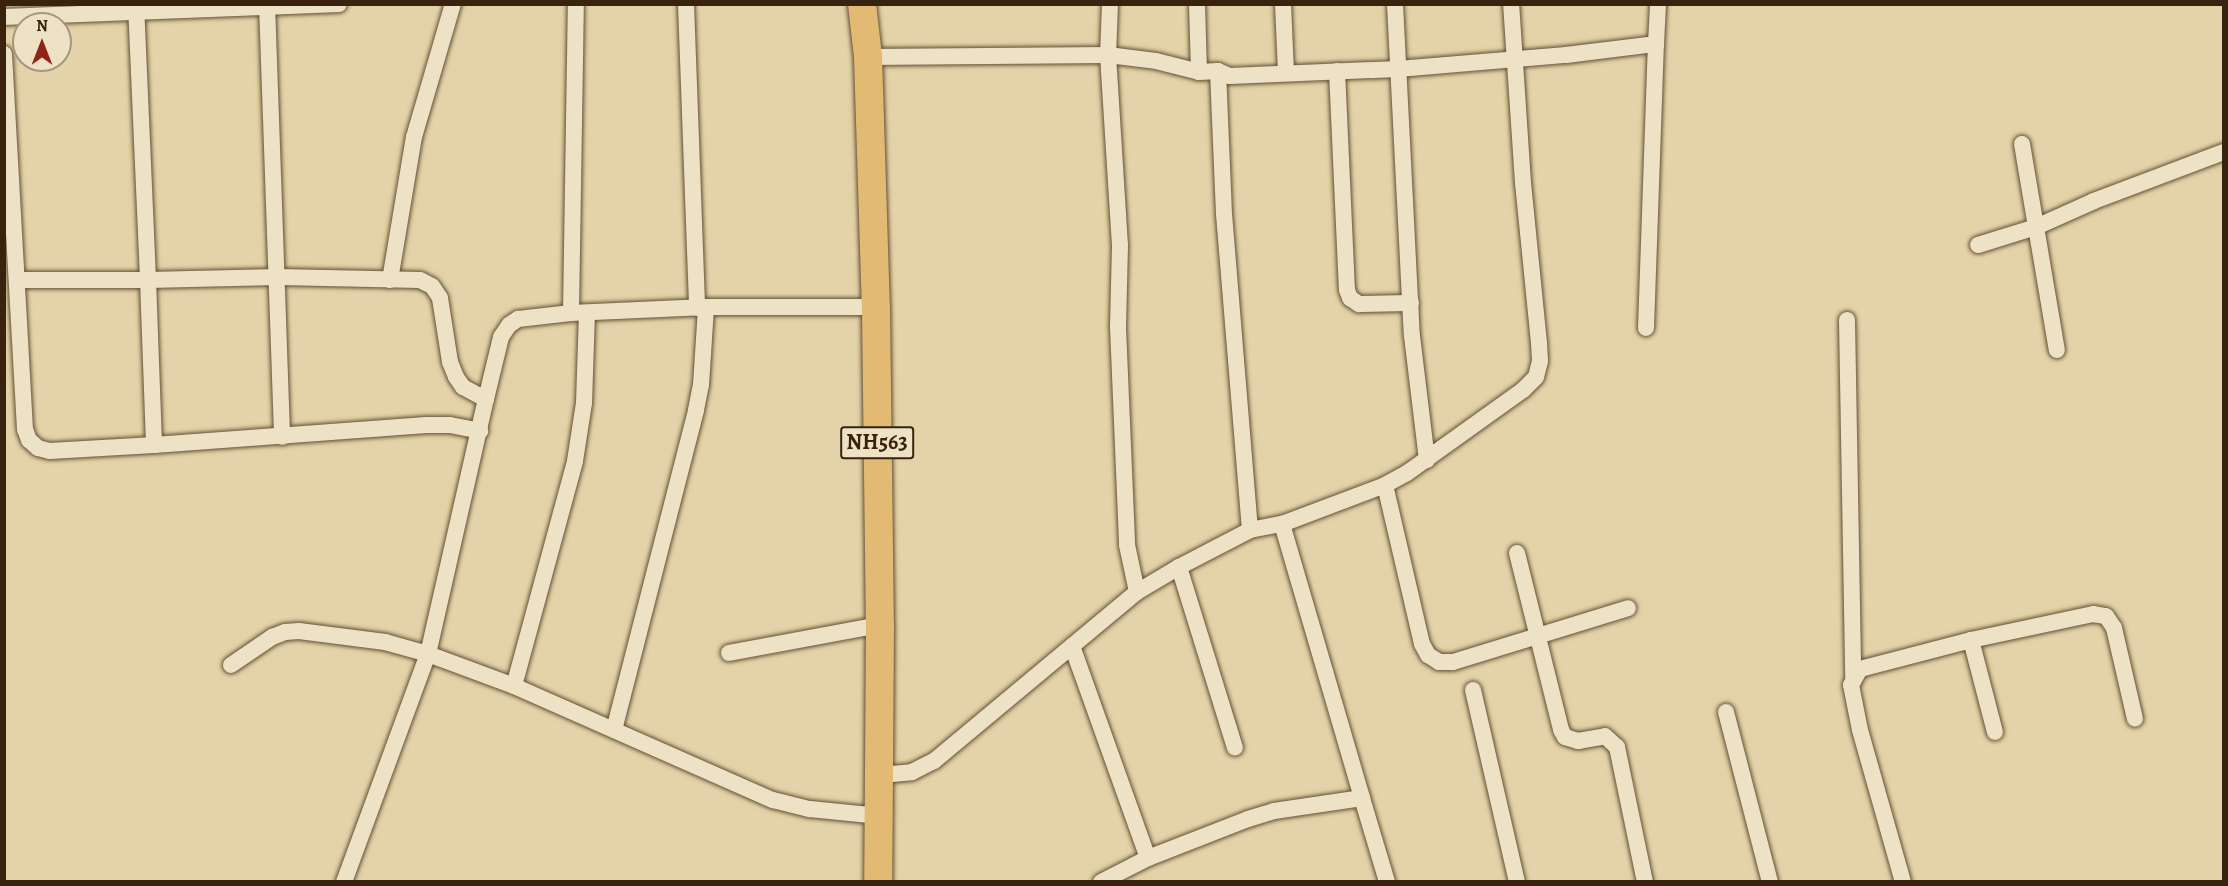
<!DOCTYPE html>
<html>
<head>
<meta charset="utf-8">
<style>
	body { margin:0 }
	#map { position:relative; width:2228px; height:886px; overflow:hidden; background:#e4d3a8; font-family:Alegreya,serif }
	div>[style] { position:absolute }
	[style*='--x'] { left:calc(var(--x)*1px); top:calc(var(--y)*1px); width:calc(var(--w)*1px); rotate:calc(var(--a)*1deg) }
	.roads { filter:drop-shadow(0 0 2px #644f34) drop-shadow(0 0 2px #644f34) }
	.minor>* { height:16px; margin:-8px; padding:0 8px; transform-origin:8px; border-radius:8px; background:#ede2c6 }
	.trunk>* { height:28px; margin:-14px; padding:0 14px; transform-origin:14px; border-radius:14px; background:#e2ba74 }
	span { translate:-50% -50%; white-space:nowrap; text-align:center; line-height:1.15; -webkit-text-stroke:4.5px #ede2c6; paint-order:stroke }
	.shield-label span { padding:2px 4px; background:#ede2c6; border:2px solid; border-radius:4px; -webkit-text-stroke-width:0 }
	.shield-label { font-size:22px; color:#3a230e; font-weight:700 }
	.frame { position:absolute; inset:0; border:6px solid #3a230e; pointer-events:none }
	.north { position:absolute; left:12px; top:12px; width:60px; height:60px; box-sizing:border-box; background:#ede2c6; border:2px solid #a5967c; border-radius:50%; rotate:0deg; font-size:16px; font-weight:700; line-height:24px; text-align:center; color:#3a230e }
	.north::after { content:''; display:block; margin:auto; width:21px; height:27px; background:#8f2418; clip-path:polygon(50% 0,100% 100%,50% 72%,0 100%) }
</style>
</head>
<body>
<div id="map">
	<div class="roads">
		<div class="minor">
			<div style="--x:136;--y:4;--w:276;--a:87.5"></div>
			<div style="--x:148;--y:280;--w:130;--a:-1.3"></div>
			<div style="--x:278;--y:277;--w:142;--a:1.2"></div>
			<div style="--x:420;--y:280;--w:13;--a:27"></div>
			<div style="--x:432;--y:286;--w:14;--a:56"></div>
			<div style="--x:440;--y:298;--w:65;--a:81.1"></div>
			<div style="--x:450;--y:362;--w:16;--a:68"></div>
			<div style="--x:456;--y:377;--w:12;--a:55"></div>
			<div style="--x:463;--y:387;--w:26;--a:28"></div>
			<div style="--x:267;--y:4;--w:433;--a:88"></div>
			<div style="--x:686;--y:4;--w:304;--a:87.9"></div>
			<div style="--x:1110;--y:4;--w:51;--a:92.2"></div>
			<div style="--x:1108;--y:55;--w:190;--a:86.4"></div>
			<div style="--x:1120;--y:245;--w:82;--a:91.4"></div>
			<div style="--x:1118;--y:327;--w:218;--a:87.6"></div>
			<div style="--x:1127;--y:545;--w:48;--a:78"></div>
			<div style="--x:1197;--y:4;--w:68;--a:88.3"></div>
			<div style="--x:1283;--y:4;--w:68;--a:87.5"></div>
			<div style="--x:1395;--y:4;--w:332;--a:87.1"></div>
			<div style="--x:1412;--y:336;--w:125;--a:83.1"></div>
			<div style="--x:4;--y:17;--w:335;--a:-2.2"></div>
			<div style="--x:4;--y:54;--w:376;--a:86.8"></div>
			<div style="--x:25;--y:429;--w:12;--a:70"></div>
			<div style="--x:29;--y:440;--w:12;--a:42"></div>
			<div style="--x:38;--y:448;--w:12;--a:14"></div>
			<div style="--x:50;--y:451;--w:104;--a:-3.3"></div>
			<div style="--x:154;--y:445;--w:273;--a:-4.2"></div>
			<div style="--x:426;--y:425;--w:24;--a:0"></div>
			<div style="--x:450;--y:425;--w:31;--a:11"></div>
			<div style="--x:868;--y:57;--w:240;--a:-0.5"></div>
			<div style="--x:1108;--y:55;--w:48;--a:7.1"></div>
			<div style="--x:1156;--y:61;--w:44;--a:14.3"></div>
			<div style="--x:1199;--y:72;--w:19;--a:-3"></div>
			<div style="--x:1218;--y:71;--w:13;--a:23"></div>
			<div style="--x:1230;--y:76;--w:168;--a:-2.4"></div>
			<div style="--x:1398;--y:69;--w:169;--a:-4.8"></div>
			<div style="--x:1566;--y:55;--w:91;--a:-7"></div>
			<div style="--x:1656;--y:44;--w:40;--a:-87.1"></div>
			<div style="--x:1218;--y:71;--w:143;--a:87.6"></div>
			<div style="--x:1224;--y:214;--w:317;--a:85.3"></div>
			<div style="--x:1337;--y:71;--w:219;--a:87.4"></div>
			<div style="--x:1347;--y:290;--w:9;--a:69"></div>
			<div style="--x:1350;--y:298;--w:11;--a:34"></div>
			<div style="--x:1359;--y:304;--w:52;--a:-1.1"></div>
			<div style="--x:2022;--y:144;--w:209;--a:80.4"></div>
			<div style="--x:1978;--y:245;--w:61;--a:-17.2"></div>
			<div style="--x:2036;--y:227;--w:64;--a:-24.1"></div>
			<div style="--x:2094;--y:201;--w:139;--a:-20.7"></div>
			<div style="--x:17;--y:280;--w:131;--a:0"></div>
			<div style="--x:148;--y:280;--w:165;--a:87.9"></div>
			<div style="--x:390;--y:280;--w:145;--a:-80.5"></div>
			<div style="--x:414;--y:137;--w:139;--a:-73.7"></div>
			<div style="--x:571;--y:313;--w:309;--a:-89.1"></div>
			<div style="--x:1847;--y:320;--w:357;--a:89"></div>
			<div style="--x:1646;--y:328;--w:284;--a:-88"></div>
			<div style="--x:1385;--y:485;--w:163;--a:76.9"></div>
			<div style="--x:1422;--y:644;--w:13;--a:61"></div>
			<div style="--x:1428;--y:655;--w:13;--a:32"></div>
			<div style="--x:1439;--y:662;--w:14;--a:0"></div>
			<div style="--x:1453;--y:662;--w:183;--a:-17.1"></div>
			<div style="--x:1282;--y:524;--w:285;--a:73.7"></div>
			<div style="--x:1517;--y:553;--w:182;--a:76"></div>
			<div style="--x:1561;--y:730;--w:8;--a:60"></div>
			<div style="--x:1565;--y:737;--w:14;--a:17"></div>
			<div style="--x:1578;--y:741;--w:27;--a:-10"></div>
			<div style="--x:1605;--y:736;--w:16;--a:43"></div>
			<div style="--x:1617;--y:747;--w:138;--a:78.3"></div>
			<div style="--x:1179;--y:567;--w:189;--a:72.8"></div>
			<div style="--x:1971;--y:640;--w:95;--a:75.4"></div>
			<div style="--x:1072;--y:646;--w:225;--a:70.3"></div>
			<div style="--x:729;--y:653;--w:154;--a:-10.5"></div>
			<div style="--x:231;--y:665;--w:50;--a:-34.3"></div>
			<div style="--x:272;--y:637;--w:14;--a:-21"></div>
			<div style="--x:285;--y:632;--w:14;--a:-4"></div>
			<div style="--x:299;--y:631;--w:87;--a:7.3"></div>
			<div style="--x:385;--y:642;--w:45;--a:15.6"></div>
			<div style="--x:428;--y:654;--w:92;--a:20.4"></div>
			<div style="--x:514;--y:686;--w:283;--a:23.8"></div>
			<div style="--x:773;--y:800;--w:38;--a:14"></div>
			<div style="--x:810;--y:809;--w:70;--a:5.7"></div>
			<div style="--x:514;--y:686;--w:233;--a:-74.8"></div>
			<div style="--x:575;--y:461;--w:59;--a:-81.2"></div>
			<div style="--x:584;--y:403;--w:90;--a:-88.1"></div>
			<div style="--x:1473;--y:690;--w:197;--a:77.1"></div>
			<div style="--x:1726;--y:712;--w:176;--a:75.5"></div>
			<div style="--x:614;--y:730;--w:330;--a:-75.6"></div>
			<div style="--x:696;--y:410;--w:25;--a:-79"></div>
			<div style="--x:701;--y:385;--w:78;--a:-86.3"></div>
			<div style="--x:880;--y:775;--w:32;--a:-5"></div>
			<div style="--x:912;--y:772;--w:25;--a:-27"></div>
			<div style="--x:934;--y:761;--w:264;--a:-39.8"></div>
			<div style="--x:1137;--y:592;--w:49;--a:-30.8"></div>
			<div style="--x:1179;--y:567;--w:80;--a:-27.5"></div>
			<div style="--x:1250;--y:530;--w:33;--a:-11"></div>
			<div style="--x:1282;--y:524;--w:110;--a:-20.7"></div>
			<div style="--x:1385;--y:485;--w:25;--a:-29"></div>
			<div style="--x:1407;--y:473;--w:143;--a:-35.6"></div>
			<div style="--x:1523;--y:390;--w:18;--a:-45"></div>
			<div style="--x:1536;--y:377;--w:16;--a:-76"></div>
			<div style="--x:1540;--y:361;--w:18;--a:-93"></div>
			<div style="--x:1539;--y:343;--w:161;--a:-95.7"></div>
			<div style="--x:1523;--y:183;--w:179;--a:-93.8"></div>
			<div style="--x:344;--y:882;--w:243;--a:-69.8"></div>
			<div style="--x:428;--y:654;--w:262;--a:-77.2"></div>
			<div style="--x:486;--y:399;--w:64;--a:-76.4"></div>
			<div style="--x:501;--y:337;--w:14;--a:-56"></div>
			<div style="--x:509;--y:325;--w:11;--a:-34"></div>
			<div style="--x:518;--y:319;--w:53;--a:-6.5"></div>
			<div style="--x:571;--y:313;--w:135;--a:-2.5"></div>
			<div style="--x:706;--y:307;--w:170;--a:0"></div>
			<div style="--x:1101;--y:882;--w:53;--a:-27.1"></div>
			<div style="--x:1148;--y:858;--w:107;--a:-21.3"></div>
			<div style="--x:1248;--y:819;--w:27;--a:-17"></div>
			<div style="--x:1274;--y:811;--w:89;--a:-8.4"></div>
			<div style="--x:1362;--y:798;--w:88;--a:73.4"></div>
			<div style="--x:1903;--y:882;--w:158;--a:-105.8"></div>
			<div style="--x:1860;--y:730;--w:46;--a:-101.3"></div>
			<div style="--x:1851;--y:685;--w:18;--a:-61"></div>
			<div style="--x:1860;--y:669;--w:115;--a:-14.6"></div>
			<div style="--x:1971;--y:640;--w:125;--a:-12"></div>
			<div style="--x:2093;--y:614;--w:13;--a:9"></div>
			<div style="--x:2106;--y:616;--w:14;--a:56"></div>
			<div style="--x:2114;--y:628;--w:93;--a:77"></div>
		</div>
		<div class="trunk">
			<div style="--x:862;--y:4;--w:53;--a:83.5"></div>
			<div style="--x:868;--y:57;--w:250;--a:88.2"></div>
			<div style="--x:876;--y:307;--w:318;--a:89.3"></div>
			<div style="--x:880;--y:625;--w:257;--a:90.4"></div>
		</div>
	</div>
	<div class="shield-label">
		<span style="left:877px;top:443px">NH563</span>
	</div>
	<div class="frame"></div>
	<div class="north">N</div>
</div>
</body>
</html>
